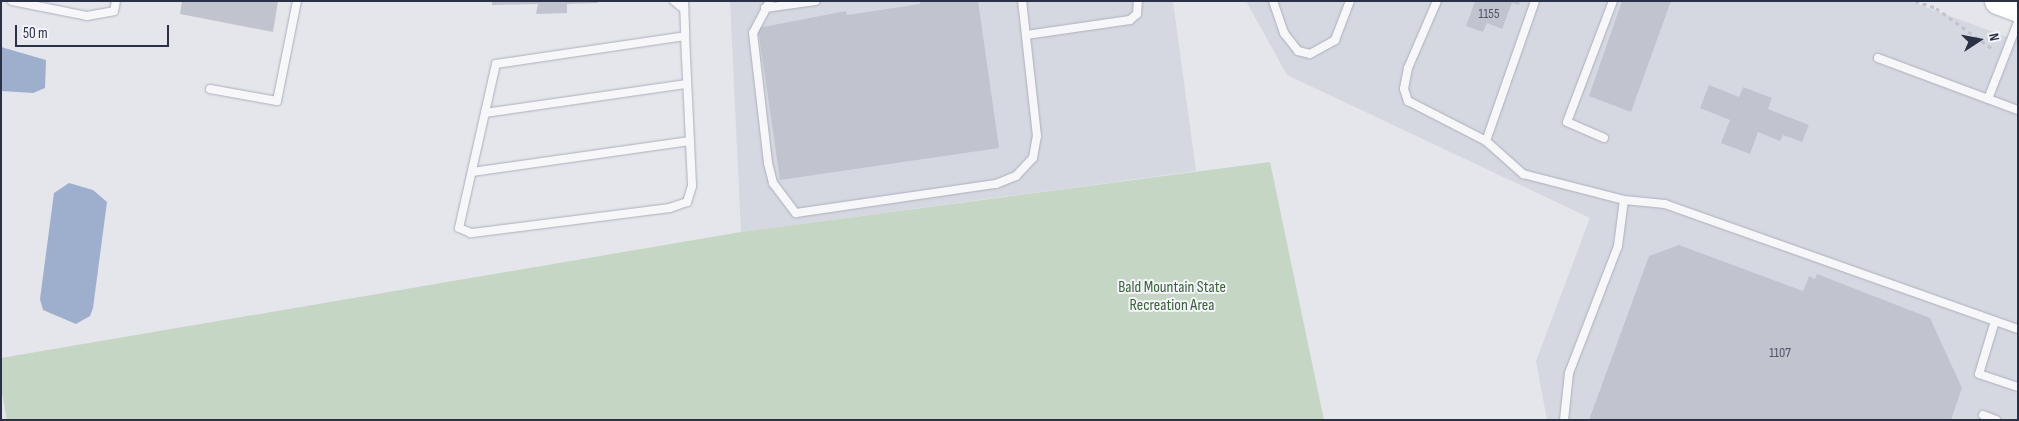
<!DOCTYPE html>
<html>
<head>
<meta charset="utf-8">
<style>
	body { margin:0 }
	#map { position:relative; width:2019px; height:421px; overflow:hidden; background:#e4e6ec; font-family:"Sofia Sans Condensed",sans-serif }
	div>[style] { position:absolute }
	[style*='--x'] { left:calc(var(--x)*1px); top:calc(var(--y)*1px); width:calc(var(--w)*1px); rotate:calc(var(--a)*1deg) }
	.built>* { inset:0; background:#d6d8e1 }
	.green>* { inset:0; background:#c6d6c5 }
	.water>* { inset:0; background:#9eaecd }
	.building>* { inset:0; background:#c1c4cf }
	.path>* { height:3px; margin-top:-1.5px; transform-origin:0; background:repeating-linear-gradient(90deg,#c2c3cb 0 4px,transparent 0 8px) }
	.roads { filter:drop-shadow(0 0 1px #acafba) drop-shadow(0 0 1px #acafba) }
	.lane>* { height:8px; margin:-4px; padding:0 4px; transform-origin:4px; border-radius:4px; background:#f7f7fa }
	.primary>* { height:25px; margin:-12.5px; padding:0 12.5px; transform-origin:12.5px; border-radius:12.5px; background:#fff }
	span { translate:-50% -50%; white-space:nowrap; text-align:center; line-height:1.15; -webkit-text-stroke:4px #f4f5f9; paint-order:stroke }
	.number-label { font-size:14px; color:#505568 }
	.number-label span { -webkit-text-stroke-width:0 }
	.park-label { font-size:16px; color:#396137 }
	.frame { position:absolute; inset:0; border:2px solid #2a3045; pointer-events:none }
	.north { position:absolute; left:1954px; top:15px; width:50px; height:50px; -webkit-text-stroke:4px #f4f5f9; paint-order:stroke; rotate:79deg; font-size:14px; font-weight:700; line-height:20px; text-align:center; color:#2a3045 }
	.north::after { content:''; display:block; margin:auto; width:18px; height:22px; background:#2a3045; clip-path:polygon(50% 0,100% 100%,50% 72%,0 100%) }
	.scale { position:absolute; left:15px; top:25px; width:154px; height:22px; box-sizing:border-box; border:2px solid #2a3045; border-top:0; padding-left:6px; font-size:15px; line-height:18px; white-space:nowrap; color:#2a3045; -webkit-text-stroke:4px #f4f5f9; paint-order:stroke }
</style>
</head>
<body>
<div id="map">
	<div class="built">
		<div style="clip-path:polygon(730px 1px,1173px 1px,1196px 171px,741px 232px)"></div>
		<div style="clip-path:polygon(1246px 1px,1909px 1px,2018px 41px,2018px 420px,1547px 420px,1536px 361px,1590px 218px,1287px 75px)"></div>
	</div>
	<div class="green">
		<div style="clip-path:polygon(1270px 162px,1324px 420px,7px 420px,1px 387px,1px 358px,741px 232px)"></div>
	</div>
	<div class="water">
		<div style="clip-path:polygon(1px 47px,46px 60px,45px 88px,33px 93px,1px 91px)"></div>
		<div style="clip-path:polygon(69px 183px,93px 190px,107px 202px,93px 308px,90px 316px,76px 324px,43px 310px,40px 299px,54px 193px)"></div>
	</div>
	<div class="building">
		<div style="clip-path:polygon(182px 1px,278px 1px,273px 32px,180px 14px)"></div>
		<div style="clip-path:polygon(492px 1px,598px 1px,598px 3px,567px 4px,567px 13px,536px 14px,538px 4px,492px 5px)"></div>
		<div style="clip-path:polygon(920px 1px,978px 1px,999px 148px,780px 180px,758px 28px,846px 11px,847px 15px,920px 4px)"></div>
		<div style="clip-path:polygon(1475px 1px,1520px 1px,1519px 5px,1512px 3px,1502px 29px,1487px 23px,1483px 32px,1466px 26px)"></div>
		<div style="clip-path:polygon(1622px 1px,1671px 1px,1631px 112px,1589px 96px)"></div>
		<div style="clip-path:polygon(1709px 85px,1739px 97px,1743px 87px,1772px 98px,1768px 109px,1809px 125px,1802px 142px,1783px 135px,1780px 141px,1758px 132px,1750px 154px,1721px 143px,1730px 120px,1700px 108px)"></div>
		<div style="clip-path:polygon(1679px 245px,1803px 291px,1809px 276px,1815px 279px,1817px 274px,1930px 318px,1962px 388px,1951px 420px,1589px 420px,1649px 256px)"></div>
	</div>
	<div class="path">
		<div style="--x:1915;--y:1;--w:22;--a:18"></div>
		<div style="--x:1936;--y:8;--w:72;--a:35.9"></div>
	</div>
	<div class="roads">
		<div class="lane">
			<div style="--x:12;--y:1;--w:76;--a:11.3"></div>
			<div style="--x:87;--y:16;--w:27;--a:-10"></div>
			<div style="--x:114;--y:11;--w:10;--a:-79"></div>
			<div style="--x:674;--y:1;--w:13;--a:39"></div>
			<div style="--x:684;--y:1;--w:35;--a:88"></div>
			<div style="--x:685;--y:36;--w:150;--a:87.3"></div>
			<div style="--x:692;--y:186;--w:17;--a:107"></div>
			<div style="--x:687;--y:202;--w:18;--a:161"></div>
			<div style="--x:670;--y:208;--w:201;--a:172.8"></div>
			<div style="--x:471;--y:233;--w:13;--a:-157"></div>
			<div style="--x:459;--y:228;--w:168;--a:-77.3"></div>
			<div style="--x:496;--y:64;--w:191;--a:-8.4"></div>
			<div style="--x:770;--y:1;--w:36;--a:118"></div>
			<div style="--x:753;--y:33;--w:131;--a:83.4"></div>
			<div style="--x:768;--y:163;--w:21;--a:76"></div>
			<div style="--x:773;--y:183;--w:38;--a:53"></div>
			<div style="--x:796;--y:213;--w:202;--a:-8.3"></div>
			<div style="--x:996;--y:184;--w:22;--a:-22"></div>
			<div style="--x:1016;--y:176;--w:25;--a:-47"></div>
			<div style="--x:1033;--y:158;--w:22;--a:-80"></div>
			<div style="--x:1037;--y:136;--w:136;--a:-96.3"></div>
			<div style="--x:1273;--y:1;--w:34;--a:71"></div>
			<div style="--x:1284;--y:33;--w:23;--a:52"></div>
			<div style="--x:1298;--y:51;--w:12;--a:14"></div>
			<div style="--x:1310;--y:54;--w:29;--a:-29"></div>
			<div style="--x:1335;--y:40;--w:42;--a:-69"></div>
			<div style="--x:1437;--y:1;--w:73;--a:113.4"></div>
			<div style="--x:1408;--y:68;--w:21;--a:101"></div>
			<div style="--x:1404;--y:89;--w:13;--a:72"></div>
			<div style="--x:1408;--y:101;--w:88;--a:27.1"></div>
			<div style="--x:1486;--y:141;--w:50;--a:41.7"></div>
			<div style="--x:1523;--y:174;--w:104;--a:14.4"></div>
			<div style="--x:765;--y:8;--w:51;--a:-7.8"></div>
			<div style="--x:1026;--y:35;--w:105;--a:-8.2"></div>
			<div style="--x:1130;--y:20;--w:9;--a:-41"></div>
			<div style="--x:1137;--y:14;--w:13;--a:-86"></div>
			<div style="--x:1878;--y:58;--w:149;--a:20.4"></div>
			<div style="--x:210;--y:89;--w:68;--a:10.2"></div>
			<div style="--x:277;--y:101;--w:102;--a:-78.7"></div>
			<div style="--x:1988;--y:99;--w:83;--a:-68.7"></div>
			<div style="--x:485;--y:113;--w:204;--a:-8.2"></div>
			<div style="--x:1604;--y:138;--w:40;--a:-156.6"></div>
			<div style="--x:1567;--y:122;--w:129;--a:-69.2"></div>
			<div style="--x:1486;--y:141;--w:148;--a:-70.7"></div>
			<div style="--x:472;--y:172;--w:220;--a:-8.1"></div>
			<div style="--x:1995;--y:321;--w:55;--a:106.8"></div>
			<div style="--x:1979;--y:374;--w:41;--a:18.4"></div>
			<div style="--x:1983;--y:415;--w:14;--a:21"></div>
			<div style="--x:1564;--y:420;--w:47;--a:-83.9"></div>
			<div style="--x:1569;--y:373;--w:136;--a:-68.9"></div>
			<div style="--x:1618;--y:246;--w:46;--a:-82.6"></div>
			<div style="--x:1624;--y:200;--w:41;--a:5.6"></div>
			<div style="--x:1665;--y:204;--w:374;--a:19.5"></div>
		</div>
		<div class="primary">
			<div style="--x:1997;--y:1;--w:22;--a:21"></div>
		</div>
	</div>
	<div class="number-label">
		<span style="left:1489px;top:14px">1155</span>
		<span style="left:1780px;top:353px">1107</span>
	</div>
	<div class="park-label">
		<span style="left:1172px;top:297px">Bald Mountain State<br>Recreation Area</span>
	</div>
	<div class="frame"></div>
	<div class="north">N</div>
	<div class="scale">50 m</div>
</div>
</body>
</html>
